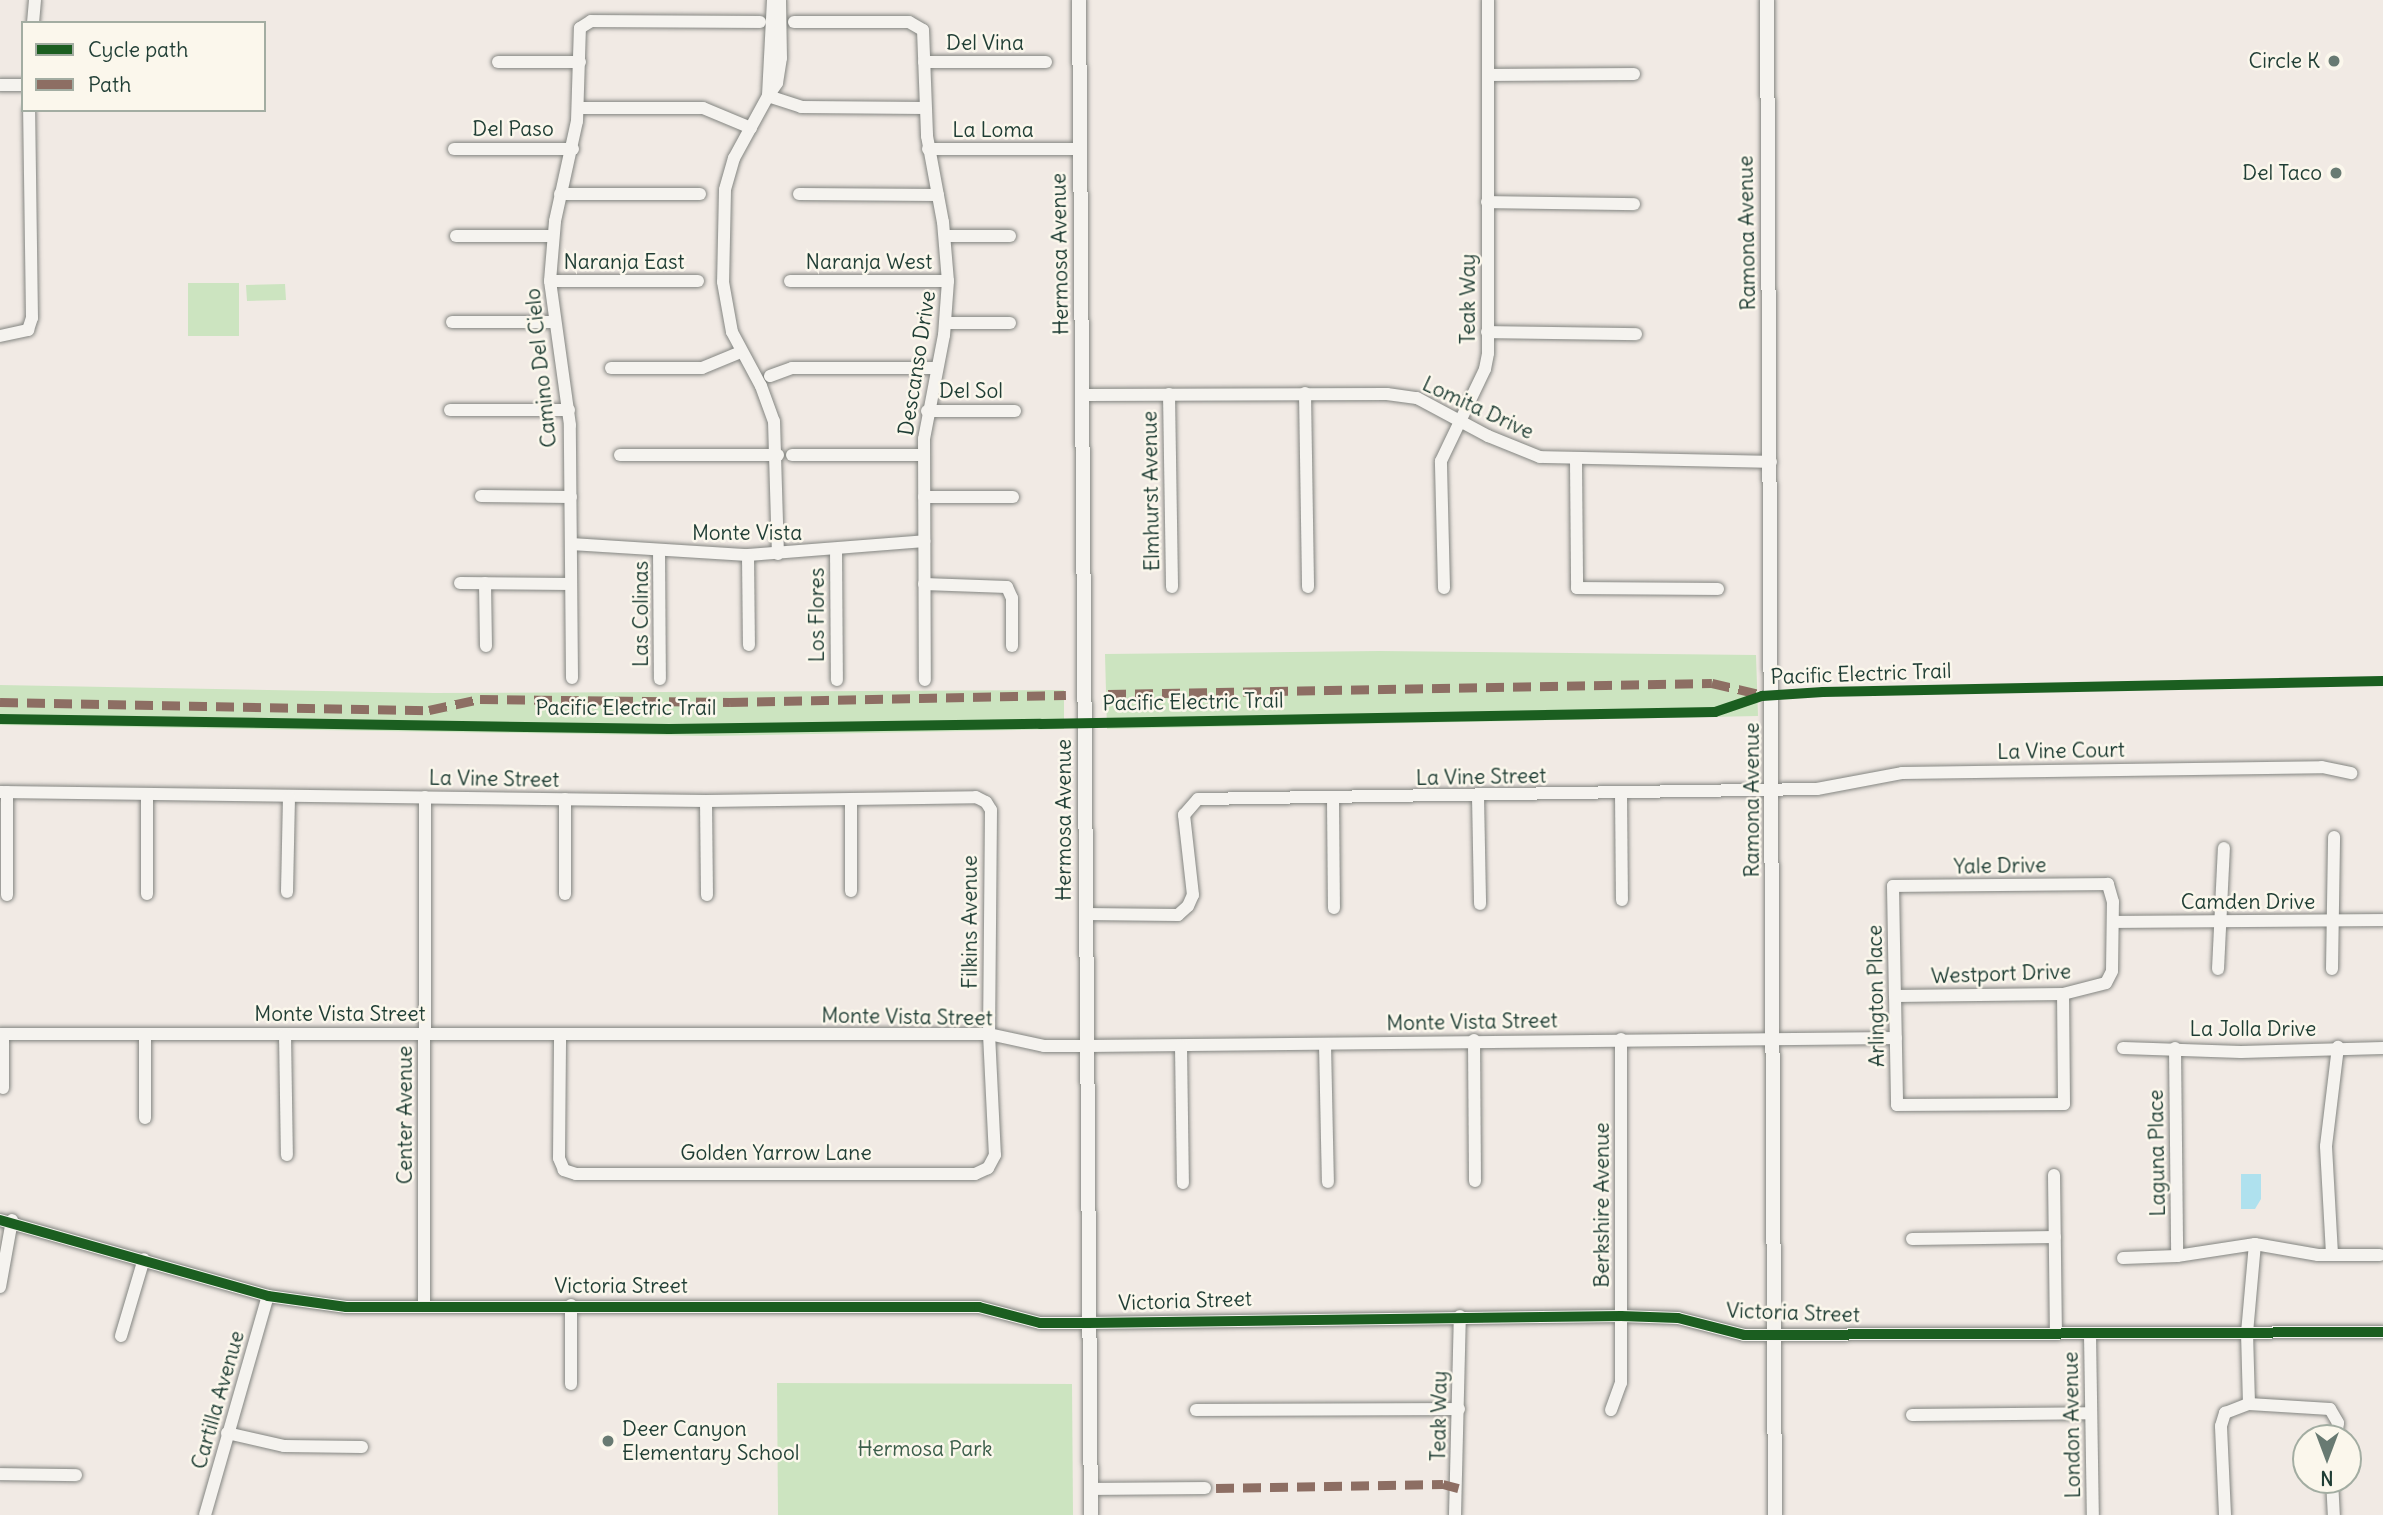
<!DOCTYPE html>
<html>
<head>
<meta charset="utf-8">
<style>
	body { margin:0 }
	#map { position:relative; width:2383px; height:1515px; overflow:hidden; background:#f1eae4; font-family:Delius,sans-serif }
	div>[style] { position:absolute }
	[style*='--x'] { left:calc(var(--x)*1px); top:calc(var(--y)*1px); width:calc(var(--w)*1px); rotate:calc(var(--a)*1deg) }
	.green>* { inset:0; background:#cce4c0 }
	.water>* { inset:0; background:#afe1ee }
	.roads { filter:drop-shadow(0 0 2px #838581) drop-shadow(0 0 2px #838581) }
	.minor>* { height:12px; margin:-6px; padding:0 6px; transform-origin:6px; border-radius:6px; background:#f5f3ef }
	.tertiary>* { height:14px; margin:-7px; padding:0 7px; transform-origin:7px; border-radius:7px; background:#f5f3ef }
	.quiet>* { height:9px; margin-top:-4.5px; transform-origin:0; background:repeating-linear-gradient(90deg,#8d6e63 0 18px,transparent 0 27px) }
	.cycleway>* { height:10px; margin:-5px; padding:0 5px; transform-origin:5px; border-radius:5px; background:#1b5e20 }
	.dots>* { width:19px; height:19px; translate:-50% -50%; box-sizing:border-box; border:4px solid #fbf7ec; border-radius:50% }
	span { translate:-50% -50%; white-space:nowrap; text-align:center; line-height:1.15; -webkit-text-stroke:5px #fbf7ec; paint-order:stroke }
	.street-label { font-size:21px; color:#1f3d34 }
	.poi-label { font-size:21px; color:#1f3d34 }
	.right { translate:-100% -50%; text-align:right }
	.left { translate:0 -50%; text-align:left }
	.park-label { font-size:21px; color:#3b5e4a }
	.legend { position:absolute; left:21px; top:21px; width:245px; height:91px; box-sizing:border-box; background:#fbf7ec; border:2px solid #a3ada2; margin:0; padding:9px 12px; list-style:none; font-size:21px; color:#1f3d34 }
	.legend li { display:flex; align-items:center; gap:14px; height:35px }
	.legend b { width:35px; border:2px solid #a3ada2 }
	.north { position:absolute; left:2292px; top:1424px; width:70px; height:70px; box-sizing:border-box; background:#fbf7ec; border:2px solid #a3ada2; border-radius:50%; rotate:180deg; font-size:19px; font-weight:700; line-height:28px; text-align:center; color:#1f3d34 }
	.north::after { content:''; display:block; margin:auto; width:24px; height:32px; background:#687a72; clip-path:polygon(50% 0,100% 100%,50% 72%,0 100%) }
</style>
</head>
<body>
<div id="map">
	<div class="green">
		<div style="clip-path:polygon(188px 283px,239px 283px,239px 336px,188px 336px)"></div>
		<div style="clip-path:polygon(285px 284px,286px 300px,247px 301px,246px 285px)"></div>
		<div style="clip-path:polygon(1379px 651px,1756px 655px,1758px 716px,1107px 729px,1105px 654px)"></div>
		<div style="clip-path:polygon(0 685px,434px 693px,1064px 690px,1064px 729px,711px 736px,0 725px)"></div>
		<div style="clip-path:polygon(777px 1383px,1072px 1384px,1073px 1515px,778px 1515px)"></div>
	</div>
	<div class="water">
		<div style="clip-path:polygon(2241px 1174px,2261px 1174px,2261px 1199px,2255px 1209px,2241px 1209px)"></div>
	</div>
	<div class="roads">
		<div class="minor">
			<div style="--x:773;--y:0;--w:96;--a:93"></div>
			<div style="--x:768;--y:96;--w:71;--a:118.7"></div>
			<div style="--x:734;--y:158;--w:33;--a:106"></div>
			<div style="--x:725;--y:190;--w:92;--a:91.2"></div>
			<div style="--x:723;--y:282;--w:51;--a:79.8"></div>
			<div style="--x:732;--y:332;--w:61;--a:61.8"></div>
			<div style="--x:761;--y:386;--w:37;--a:70"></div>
			<div style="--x:774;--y:421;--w:133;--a:88.3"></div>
			<div style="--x:794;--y:22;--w:115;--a:0"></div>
			<div style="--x:909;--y:22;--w:16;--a:30"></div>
			<div style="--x:923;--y:30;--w:106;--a:87.8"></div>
			<div style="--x:927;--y:136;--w:87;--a:79.5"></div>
			<div style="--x:943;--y:222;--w:59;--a:85.2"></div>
			<div style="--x:948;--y:281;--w:54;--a:94.2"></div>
			<div style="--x:944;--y:335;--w:106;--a:100.9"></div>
			<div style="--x:924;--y:439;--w:241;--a:89.8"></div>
			<div style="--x:33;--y:23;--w:23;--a:-85"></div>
			<div style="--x:498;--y:62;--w:82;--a:0"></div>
			<div style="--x:924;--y:62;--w:122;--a:0"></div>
			<div style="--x:1489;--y:75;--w:145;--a:-0.4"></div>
			<div style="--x:0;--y:85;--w:23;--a:0"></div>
			<div style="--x:768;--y:96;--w:35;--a:18"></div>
			<div style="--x:801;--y:107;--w:124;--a:0.5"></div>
			<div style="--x:768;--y:96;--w:16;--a:-55"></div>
			<div style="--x:777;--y:83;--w:25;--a:-81"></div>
			<div style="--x:781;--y:58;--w:58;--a:-91"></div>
			<div style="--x:579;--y:108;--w:124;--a:0"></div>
			<div style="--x:703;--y:108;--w:52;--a:22.6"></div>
			<div style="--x:454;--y:149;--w:119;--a:0"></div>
			<div style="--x:928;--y:149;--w:152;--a:0"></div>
			<div style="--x:560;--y:194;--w:140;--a:0"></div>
			<div style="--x:799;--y:194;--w:139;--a:0.4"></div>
			<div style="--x:1487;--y:202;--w:147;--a:0.8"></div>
			<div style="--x:456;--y:236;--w:97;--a:0"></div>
			<div style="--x:945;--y:236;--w:65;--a:0"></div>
			<div style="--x:550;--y:281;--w:148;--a:0"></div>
			<div style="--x:790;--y:281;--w:158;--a:0"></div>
			<div style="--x:452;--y:322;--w:101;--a:0"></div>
			<div style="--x:945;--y:323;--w:65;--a:0"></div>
			<div style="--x:1487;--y:332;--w:149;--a:0.8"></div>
			<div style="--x:0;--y:336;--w:29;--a:-12"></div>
			<div style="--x:28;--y:330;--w:13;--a:-72"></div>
			<div style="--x:32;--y:318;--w:208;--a:-90.8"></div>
			<div style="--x:611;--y:368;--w:91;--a:0"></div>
			<div style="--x:702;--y:368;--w:42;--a:-22.3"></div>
			<div style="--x:770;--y:376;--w:23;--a:-20"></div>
			<div style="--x:792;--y:368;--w:144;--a:0"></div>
			<div style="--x:1305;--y:393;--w:194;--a:89.1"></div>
			<div style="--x:1169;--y:394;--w:193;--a:89.1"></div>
			<div style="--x:1085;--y:395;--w:302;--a:-0.2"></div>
			<div style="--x:1387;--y:394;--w:30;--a:8"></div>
			<div style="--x:1417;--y:398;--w:81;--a:28.2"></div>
			<div style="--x:1488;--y:436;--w:56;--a:22"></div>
			<div style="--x:1540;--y:457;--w:231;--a:1.2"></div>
			<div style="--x:450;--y:410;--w:119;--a:0"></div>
			<div style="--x:927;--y:411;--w:88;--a:0"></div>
			<div style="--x:620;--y:455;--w:158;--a:0"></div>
			<div style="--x:792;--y:455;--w:131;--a:0"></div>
			<div style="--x:1576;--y:461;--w:127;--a:89.5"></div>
			<div style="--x:1577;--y:588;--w:141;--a:0.4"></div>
			<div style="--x:481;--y:496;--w:90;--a:0.6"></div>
			<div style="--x:924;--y:497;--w:89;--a:0"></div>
			<div style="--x:571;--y:544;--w:177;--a:3.6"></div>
			<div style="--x:748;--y:555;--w:177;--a:-4.5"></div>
			<div style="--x:836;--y:549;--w:131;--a:89.6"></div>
			<div style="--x:659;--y:550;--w:129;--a:89.6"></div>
			<div style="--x:748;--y:555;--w:90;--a:89.4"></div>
			<div style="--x:460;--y:583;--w:111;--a:0.5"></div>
			<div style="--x:485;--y:583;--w:63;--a:89.1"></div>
			<div style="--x:924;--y:584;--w:83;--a:2.1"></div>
			<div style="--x:1007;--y:587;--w:12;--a:66"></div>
			<div style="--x:1012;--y:598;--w:48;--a:90"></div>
			<div style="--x:1444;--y:588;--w:127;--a:-91.4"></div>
			<div style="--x:1441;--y:461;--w:102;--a:-64.4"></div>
			<div style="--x:1485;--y:369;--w:16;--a:-79"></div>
			<div style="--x:1488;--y:353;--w:353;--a:-90"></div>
			<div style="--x:572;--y:678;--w:253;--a:-90.5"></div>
			<div style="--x:570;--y:425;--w:145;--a:-97.9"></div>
			<div style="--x:550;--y:281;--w:60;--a:-85.2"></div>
			<div style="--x:555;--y:221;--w:102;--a:-77.6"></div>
			<div style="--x:577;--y:121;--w:93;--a:-88.2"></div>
			<div style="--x:580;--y:28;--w:13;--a:-32"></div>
			<div style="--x:591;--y:21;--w:169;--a:0.3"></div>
			<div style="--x:0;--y:792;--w:706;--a:0.73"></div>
			<div style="--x:706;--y:801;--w:270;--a:-0.8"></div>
			<div style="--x:976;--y:797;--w:11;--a:27"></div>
			<div style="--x:986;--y:802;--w:9;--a:58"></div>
			<div style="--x:991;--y:810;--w:224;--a:90.5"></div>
			<div style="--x:989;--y:1034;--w:121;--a:87.2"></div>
			<div style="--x:995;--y:1155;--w:15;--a:118"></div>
			<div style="--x:988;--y:1168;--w:14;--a:155"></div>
			<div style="--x:975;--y:1174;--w:399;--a:180"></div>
			<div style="--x:576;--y:1174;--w:13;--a:-162"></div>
			<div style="--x:564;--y:1170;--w:13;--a:-113"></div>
			<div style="--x:559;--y:1158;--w:122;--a:-89.5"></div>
			<div style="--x:1621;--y:792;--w:108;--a:89.5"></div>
			<div style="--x:1478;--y:796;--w:108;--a:88.9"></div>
			<div style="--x:1333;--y:799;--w:109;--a:89.5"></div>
			<div style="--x:706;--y:801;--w:94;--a:89.4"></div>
			<div style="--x:851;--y:801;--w:90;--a:90"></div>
			<div style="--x:287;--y:892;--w:95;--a:-88.8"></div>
			<div style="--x:147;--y:894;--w:99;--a:-90"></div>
			<div style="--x:565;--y:894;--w:95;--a:-90"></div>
			<div style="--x:7;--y:895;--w:103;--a:-90"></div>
			<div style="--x:1085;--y:914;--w:93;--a:0.6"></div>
			<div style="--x:1178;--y:915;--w:13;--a:-42"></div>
			<div style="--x:1188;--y:906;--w:12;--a:-66"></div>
			<div style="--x:1193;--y:895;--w:81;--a:-96.4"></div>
			<div style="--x:1184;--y:815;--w:21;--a:-49"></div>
			<div style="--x:1198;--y:799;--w:619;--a:-0.93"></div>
			<div style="--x:1817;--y:789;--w:86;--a:-10.7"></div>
			<div style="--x:1902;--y:773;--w:420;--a:-0.8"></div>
			<div style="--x:2322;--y:767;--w:30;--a:12"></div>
			<div style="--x:2113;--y:922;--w:270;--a:-0.4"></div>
			<div style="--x:2218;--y:969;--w:121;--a:-87.2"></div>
			<div style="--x:2332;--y:969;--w:132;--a:-89.1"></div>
			<div style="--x:1895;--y:996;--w:168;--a:-0.7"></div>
			<div style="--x:2063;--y:994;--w:44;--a:-14.3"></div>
			<div style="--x:2106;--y:983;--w:13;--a:-63"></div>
			<div style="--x:2112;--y:971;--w:69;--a:-89.2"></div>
			<div style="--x:2113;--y:902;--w:19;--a:-106"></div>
			<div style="--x:2108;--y:884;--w:215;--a:179.5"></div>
			<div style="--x:1893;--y:886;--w:110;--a:89"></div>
			<div style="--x:1895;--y:996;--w:109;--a:88.9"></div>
			<div style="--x:1897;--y:1105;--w:167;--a:-0.3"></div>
			<div style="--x:2064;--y:1104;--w:110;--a:-90.5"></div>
			<div style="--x:0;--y:1034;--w:989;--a:0"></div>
			<div style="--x:989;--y:1034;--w:56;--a:12.3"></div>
			<div style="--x:1044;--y:1046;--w:43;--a:0"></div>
			<div style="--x:1087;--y:1046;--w:809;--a:-0.57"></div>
			<div style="--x:3;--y:1034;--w:54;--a:90"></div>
			<div style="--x:285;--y:1034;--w:121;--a:89.1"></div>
			<div style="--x:1474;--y:1040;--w:141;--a:89.6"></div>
			<div style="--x:1325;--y:1044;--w:138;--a:88.8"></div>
			<div style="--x:1181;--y:1046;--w:137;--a:89.2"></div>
			<div style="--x:2123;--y:1048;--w:118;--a:1.9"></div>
			<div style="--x:2241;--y:1052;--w:142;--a:-1.6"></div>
			<div style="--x:2175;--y:1048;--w:208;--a:89.4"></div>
			<div style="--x:145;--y:1118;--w:83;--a:-90"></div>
			<div style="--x:2054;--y:1175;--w:159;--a:89.3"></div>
			<div style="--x:0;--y:1220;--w:279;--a:15.8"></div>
			<div style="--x:268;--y:1296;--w:79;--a:8"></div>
			<div style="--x:346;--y:1307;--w:633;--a:0"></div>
			<div style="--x:979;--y:1307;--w:63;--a:14.7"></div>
			<div style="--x:1040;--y:1323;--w:48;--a:0"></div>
			<div style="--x:1088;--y:1323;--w:533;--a:-0.75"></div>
			<div style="--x:1621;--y:1316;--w:57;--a:2"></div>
			<div style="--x:1678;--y:1318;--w:68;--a:14.4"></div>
			<div style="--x:1744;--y:1335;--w:639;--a:-0.27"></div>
			<div style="--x:1912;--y:1239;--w:143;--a:-0.8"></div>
			<div style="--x:2332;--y:1254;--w:108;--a:-93.2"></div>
			<div style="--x:2326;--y:1146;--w:100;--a:-83.1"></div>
			<div style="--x:2123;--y:1258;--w:54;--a:-2.1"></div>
			<div style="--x:2177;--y:1256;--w:79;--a:-8.7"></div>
			<div style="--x:2255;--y:1244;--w:64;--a:9.9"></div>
			<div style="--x:2318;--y:1255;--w:62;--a:0"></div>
			<div style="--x:0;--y:1287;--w:68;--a:-79.8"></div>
			<div style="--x:571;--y:1305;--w:79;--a:90"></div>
			<div style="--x:424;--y:1307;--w:510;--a:-89.89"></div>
			<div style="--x:2090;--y:1334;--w:181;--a:89.1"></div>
			<div style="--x:121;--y:1336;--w:80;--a:-73.4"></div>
			<div style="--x:2249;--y:1404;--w:71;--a:-91.6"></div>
			<div style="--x:2247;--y:1333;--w:89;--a:-84.9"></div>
			<div style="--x:1196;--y:1410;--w:263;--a:-0.2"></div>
			<div style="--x:1611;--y:1410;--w:29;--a:-70"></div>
			<div style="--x:1621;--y:1383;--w:344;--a:-90"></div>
			<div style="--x:1912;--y:1415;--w:178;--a:-0.6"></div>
			<div style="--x:227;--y:1433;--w:58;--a:12.8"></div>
			<div style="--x:284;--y:1446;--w:78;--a:0.7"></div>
			<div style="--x:0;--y:1474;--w:76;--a:0.8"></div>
			<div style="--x:2332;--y:1480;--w:35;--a:87"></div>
			<div style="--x:1091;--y:1489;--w:114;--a:-0.5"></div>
			<div style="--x:205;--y:1515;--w:228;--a:-74"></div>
			<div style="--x:1455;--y:1515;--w:199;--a:-88.6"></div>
			<div style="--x:2225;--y:1515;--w:89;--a:-92.6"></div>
			<div style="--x:2221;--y:1426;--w:14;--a:-73"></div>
			<div style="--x:2225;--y:1413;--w:26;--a:-21"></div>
			<div style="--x:2249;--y:1404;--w:81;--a:3.5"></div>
			<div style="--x:2330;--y:1409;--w:16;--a:60"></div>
			<div style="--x:2338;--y:1423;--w:15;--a:98"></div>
		</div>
		<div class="tertiary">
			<div style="--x:1079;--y:0;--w:1515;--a:89.55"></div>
			<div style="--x:1767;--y:0;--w:1515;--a:89.7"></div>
		</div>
	</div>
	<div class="quiet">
		<div style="--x:1108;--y:694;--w:604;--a:-1.04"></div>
		<div style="--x:1712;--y:683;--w:48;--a:13.2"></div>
		<div style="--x:0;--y:702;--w:429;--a:1.1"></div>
		<div style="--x:429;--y:710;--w:52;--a:-12.2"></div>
		<div style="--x:480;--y:699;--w:250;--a:0.7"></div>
		<div style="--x:730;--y:702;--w:336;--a:-1.2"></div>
		<div style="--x:1216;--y:1488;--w:227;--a:-1"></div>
		<div style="--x:1443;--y:1484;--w:16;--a:15"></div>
	</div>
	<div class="cycleway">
		<div style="--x:0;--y:719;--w:669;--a:0.86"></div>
		<div style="--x:669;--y:729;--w:371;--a:-0.8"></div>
		<div style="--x:1040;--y:724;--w:675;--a:-1.02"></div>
		<div style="--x:1715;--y:712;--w:50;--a:-18.8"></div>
		<div style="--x:1762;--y:696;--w:61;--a:-3.8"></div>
		<div style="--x:1823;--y:692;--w:560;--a:-1.13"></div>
		<div style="--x:0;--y:1220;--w:279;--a:15.8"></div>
		<div style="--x:268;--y:1296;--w:79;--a:8"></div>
		<div style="--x:346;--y:1307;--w:633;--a:0"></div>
		<div style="--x:979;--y:1307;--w:63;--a:14.7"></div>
		<div style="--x:1040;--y:1323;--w:48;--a:0"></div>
		<div style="--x:1088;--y:1323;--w:533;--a:-0.75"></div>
		<div style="--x:1621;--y:1316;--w:57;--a:2"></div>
		<div style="--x:1678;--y:1318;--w:68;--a:14.4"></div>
		<div style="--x:1744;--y:1335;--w:639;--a:-0.27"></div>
	</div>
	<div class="dots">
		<div style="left:2334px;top:61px;background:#687a72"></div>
		<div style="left:2336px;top:173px;background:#687a72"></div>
		<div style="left:608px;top:1441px;background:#687a72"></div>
	</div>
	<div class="street-label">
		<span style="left:985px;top:43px">Del Vina</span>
		<span style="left:513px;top:129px">Del Paso</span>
		<span style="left:993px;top:130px">La Loma</span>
		<span style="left:1747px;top:233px;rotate:-91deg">Ramona Avenue</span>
		<span style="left:1060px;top:254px;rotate:-91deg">Hermosa Avenue</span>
		<span style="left:624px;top:262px">Naranja East</span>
		<span style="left:869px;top:262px">Naranja West</span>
		<span style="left:1468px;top:299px;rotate:-90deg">Teak Way</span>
		<span style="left:917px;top:363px;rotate:-81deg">Descanso Drive</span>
		<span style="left:541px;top:368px;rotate:-96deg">Camino Del Cielo</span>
		<span style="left:971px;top:391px">Del Sol</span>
		<span style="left:1478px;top:408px;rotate:25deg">Lomita Drive</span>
		<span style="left:1151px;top:491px;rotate:-91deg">Elmhurst Avenue</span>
		<span style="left:747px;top:533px">Monte Vista</span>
		<span style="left:641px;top:614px;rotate:-90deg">Las Colinas</span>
		<span style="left:817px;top:615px;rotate:-90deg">Los Flores</span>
		<span style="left:1861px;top:674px;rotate:-2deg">Pacific Electric Trail</span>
		<span style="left:1193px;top:702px;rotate:-1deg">Pacific Electric Trail</span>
		<span style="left:626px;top:708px">Pacific Electric Trail</span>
		<span style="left:2061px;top:751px;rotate:-1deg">La Vine Court</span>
		<span style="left:1481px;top:777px;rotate:-1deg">La Vine Street</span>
		<span style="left:494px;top:779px;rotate:1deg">La Vine Street</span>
		<span style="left:1752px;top:800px;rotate:-90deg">Ramona Avenue</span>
		<span style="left:1064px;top:820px;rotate:-90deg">Hermosa Avenue</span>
		<span style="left:2000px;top:866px;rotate:-1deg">Yale Drive</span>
		<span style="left:2248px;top:902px">Camden Drive</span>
		<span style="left:970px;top:922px;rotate:-90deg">Filkins Avenue</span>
		<span style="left:2001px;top:974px;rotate:-2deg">Westport Drive</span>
		<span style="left:1876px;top:996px;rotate:-91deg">Arlington Place</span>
		<span style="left:340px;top:1014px">Monte Vista Street</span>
		<span style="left:907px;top:1017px;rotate:1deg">Monte Vista Street</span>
		<span style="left:1472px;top:1022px;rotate:-1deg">Monte Vista Street</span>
		<span style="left:2253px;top:1029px">La Jolla Drive</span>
		<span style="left:405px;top:1115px;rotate:-90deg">Center Avenue</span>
		<span style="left:776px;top:1153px">Golden Yarrow Lane</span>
		<span style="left:2157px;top:1153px;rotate:-91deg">Laguna Place</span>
		<span style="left:1602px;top:1205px;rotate:-90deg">Berkshire Avenue</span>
		<span style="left:621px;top:1286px">Victoria Street</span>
		<span style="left:1185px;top:1301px;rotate:-2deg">Victoria Street</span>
		<span style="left:1793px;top:1313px;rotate:2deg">Victoria Street</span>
		<span style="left:218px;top:1400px;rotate:-74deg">Cartilla Avenue</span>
		<span style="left:1439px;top:1416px;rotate:-89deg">Teak Way</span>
		<span style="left:2072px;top:1425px;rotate:-91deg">London Avenue</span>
	</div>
	<div class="poi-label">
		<span class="right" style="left:2320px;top:61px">Circle K</span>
		<span class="right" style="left:2322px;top:173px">Del Taco</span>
		<span class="left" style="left:622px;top:1441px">Deer Canyon<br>Elementary School</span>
	</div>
	<div class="park-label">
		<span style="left:925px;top:1449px">Hermosa Park</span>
	</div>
	<ul class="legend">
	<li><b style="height:9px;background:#1b5e20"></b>Cycle path</li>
	<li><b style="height:9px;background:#8d6e63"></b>Path</li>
	</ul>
	<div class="north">N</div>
</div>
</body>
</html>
